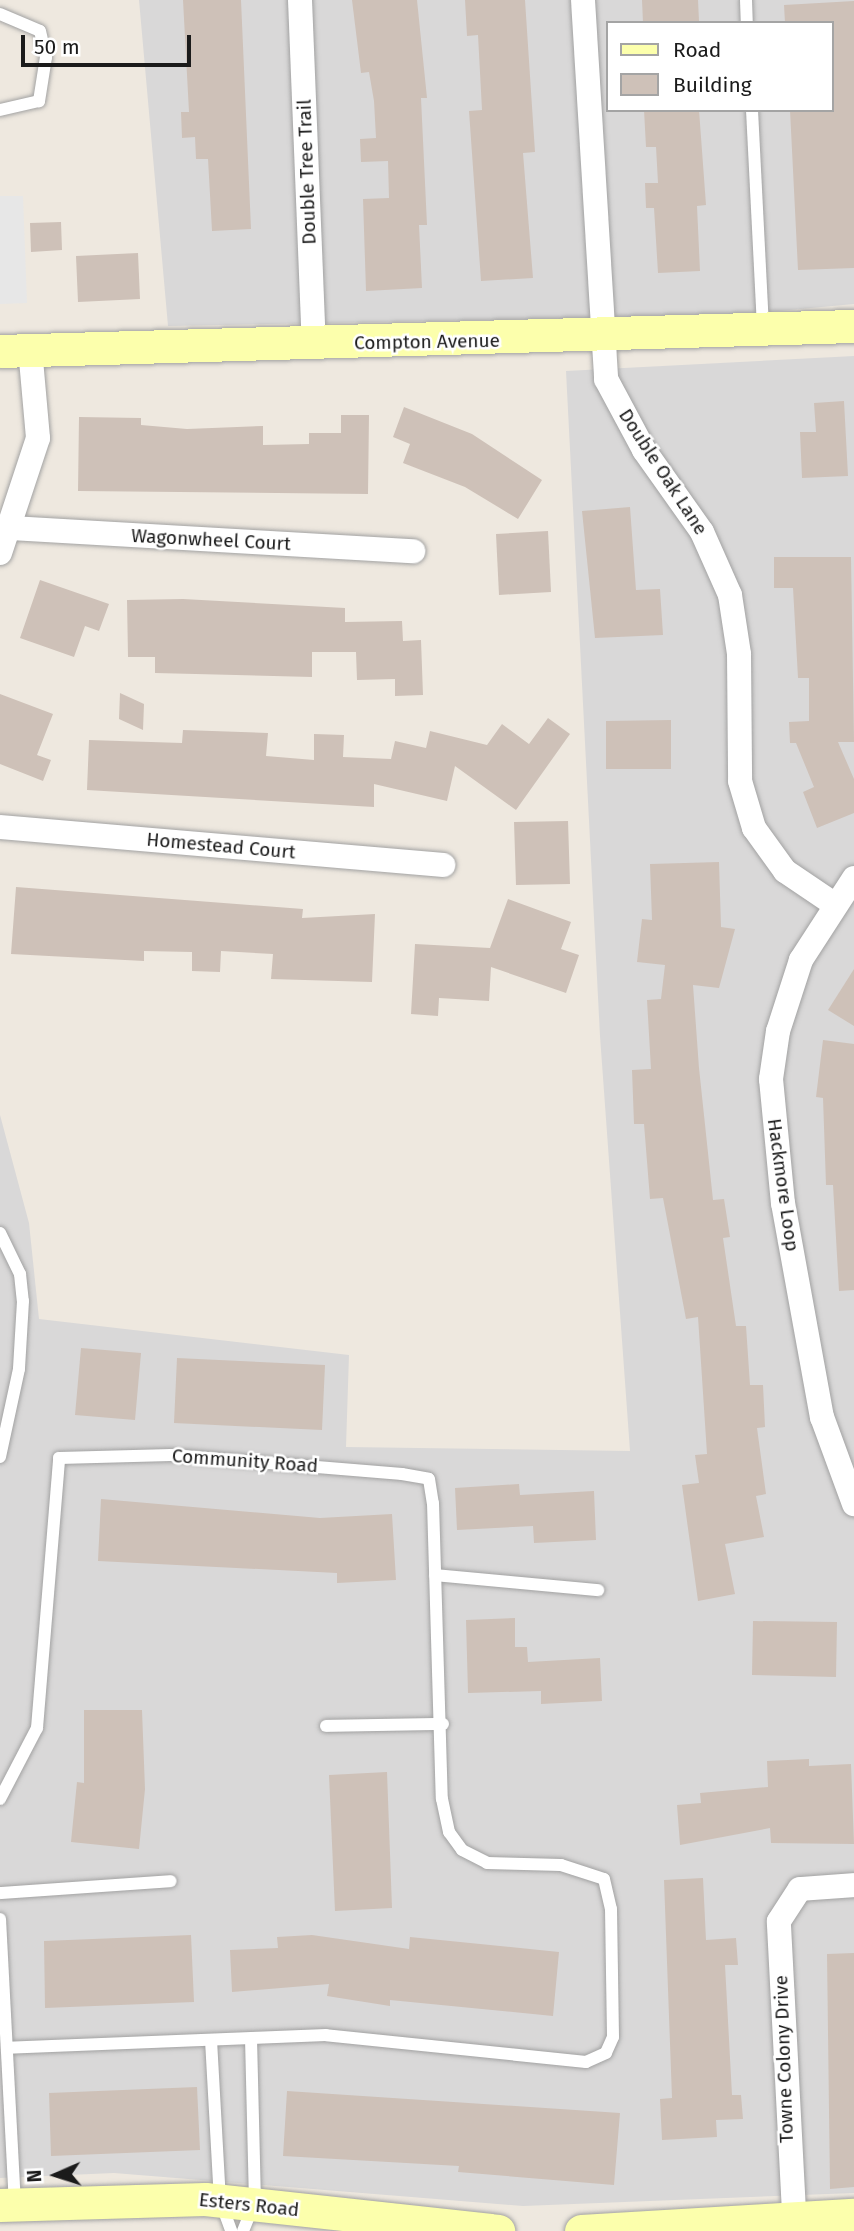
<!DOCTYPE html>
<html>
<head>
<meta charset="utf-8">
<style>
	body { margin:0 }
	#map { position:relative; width:854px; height:2231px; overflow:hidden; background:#eee8df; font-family:"Fira Sans",sans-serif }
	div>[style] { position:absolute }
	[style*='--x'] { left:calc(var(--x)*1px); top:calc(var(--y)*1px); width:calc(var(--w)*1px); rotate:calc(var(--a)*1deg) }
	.residential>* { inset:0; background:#d9d8d8 }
	.parking>* { inset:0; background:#e7e7e7 }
	.building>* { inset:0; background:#cec1b8 }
	.roads { filter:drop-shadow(0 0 2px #a2a2a2) drop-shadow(0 0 2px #a2a2a2) }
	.lane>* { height:12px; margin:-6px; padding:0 6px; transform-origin:6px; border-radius:6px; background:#fff }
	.street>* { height:24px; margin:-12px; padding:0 12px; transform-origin:12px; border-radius:12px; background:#fff }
	.secondary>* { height:33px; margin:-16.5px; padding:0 16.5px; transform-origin:16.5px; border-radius:16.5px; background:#fcffac }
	span { translate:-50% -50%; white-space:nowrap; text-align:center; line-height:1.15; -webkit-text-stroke:5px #fff; paint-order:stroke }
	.street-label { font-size:19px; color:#1b1b1b }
	.legend { position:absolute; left:606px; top:21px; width:228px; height:91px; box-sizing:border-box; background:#fff; border:2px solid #a4a4a4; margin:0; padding:9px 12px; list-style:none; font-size:21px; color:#1b1b1b }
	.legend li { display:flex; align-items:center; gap:14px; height:35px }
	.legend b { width:35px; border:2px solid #a4a4a4 }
	.north { position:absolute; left:21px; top:2140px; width:70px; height:70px; -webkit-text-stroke:5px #fff; paint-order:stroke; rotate:267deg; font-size:19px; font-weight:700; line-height:28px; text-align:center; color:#1b1b1b }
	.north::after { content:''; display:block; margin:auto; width:24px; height:32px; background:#1b1b1b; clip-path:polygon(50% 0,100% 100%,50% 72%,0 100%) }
	.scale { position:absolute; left:21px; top:35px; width:170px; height:32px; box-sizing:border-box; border:4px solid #1b1b1b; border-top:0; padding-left:9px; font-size:21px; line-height:24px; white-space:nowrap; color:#1b1b1b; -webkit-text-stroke:5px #fff; paint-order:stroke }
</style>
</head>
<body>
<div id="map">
	<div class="residential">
		<div style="clip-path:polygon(evenodd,139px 0,854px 0,854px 304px,736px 315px,168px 326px,139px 0,607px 23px,831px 23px,831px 110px,607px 110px,607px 23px)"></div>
		<div style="clip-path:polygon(854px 356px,854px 2193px,523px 2206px,114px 2173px,0 2178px,0 1115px,29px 1223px,39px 1319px,349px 1355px,346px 1447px,630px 1451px,600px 1036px,566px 371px)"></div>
	</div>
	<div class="parking">
		<div style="clip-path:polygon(0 196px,23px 196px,27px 303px,0 304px)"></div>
	</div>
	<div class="building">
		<div style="clip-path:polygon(183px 0,241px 0,251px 229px,212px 231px,208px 159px,196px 159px,195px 137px,182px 138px,181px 112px,189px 112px)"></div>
		<div style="clip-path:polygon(352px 0,417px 0,427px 98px,421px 98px,427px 225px,419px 225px,422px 288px,366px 291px,363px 199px,389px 198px,388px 161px,361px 162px,360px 139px,376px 138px,374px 101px,369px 72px,361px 73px)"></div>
		<div style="clip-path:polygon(465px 0,525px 0,535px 152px,523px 153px,533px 278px,481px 281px,469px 111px,482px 110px,478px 35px,467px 36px)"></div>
		<div style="clip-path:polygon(642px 0,698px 0,699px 21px,643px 23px)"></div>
		<div style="clip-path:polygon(854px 1px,854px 268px,798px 270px,790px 110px,831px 110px,831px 23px,785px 23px,784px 5px)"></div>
		<div style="clip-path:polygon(644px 110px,699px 110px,706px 205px,697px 206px,700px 271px,658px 273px,654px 208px,646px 208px,645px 183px,658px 183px,656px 147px,646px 147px)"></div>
		<div style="clip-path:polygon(61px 222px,62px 250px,31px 252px,30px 223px)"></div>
		<div style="clip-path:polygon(138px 253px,140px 299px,78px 302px,76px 256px)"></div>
		<div style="clip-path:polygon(844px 401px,848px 476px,802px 478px,800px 432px,816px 432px,814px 403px)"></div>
		<div style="clip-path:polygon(404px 407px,472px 434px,542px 480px,518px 519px,465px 487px,403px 463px,410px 444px,393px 437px)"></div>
		<div style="clip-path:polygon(341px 415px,369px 415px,368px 494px,78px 491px,79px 417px,141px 418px,141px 425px,187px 429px,263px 426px,263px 445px,309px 444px,309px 433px,341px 433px)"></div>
		<div style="clip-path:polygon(630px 507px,636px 590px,660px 589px,663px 635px,595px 638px,582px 511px)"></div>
		<div style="clip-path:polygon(548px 531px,551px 592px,499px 595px,496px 534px)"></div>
		<div style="clip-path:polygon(774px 557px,851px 557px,854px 742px,838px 742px,854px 779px,854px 813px,817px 828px,803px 792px,814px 787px,796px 743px,790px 743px,789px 722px,809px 721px,809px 678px,798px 678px,793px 588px,774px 588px)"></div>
		<div style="clip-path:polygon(40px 580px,109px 604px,99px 631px,85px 626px,74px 657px,20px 638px)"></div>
		<div style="clip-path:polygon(183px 599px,345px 608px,345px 622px,402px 621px,403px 641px,421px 640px,423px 695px,395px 696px,395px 679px,357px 680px,356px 652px,312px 652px,312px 677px,155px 673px,155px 657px,128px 657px,127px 600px)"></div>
		<div style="clip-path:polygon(120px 693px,144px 704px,143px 730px,119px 719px)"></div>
		<div style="clip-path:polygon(0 694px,53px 714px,37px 755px,51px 760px,43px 781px,0 764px)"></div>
		<div style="clip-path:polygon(548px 718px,570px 734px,516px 810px,455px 766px,447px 801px,374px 784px,374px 807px,87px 790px,89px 740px,182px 743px,183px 730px,268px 733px,266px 756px,314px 760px,314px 734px,344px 735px,343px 757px,391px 759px,395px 741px,426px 748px,430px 731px,487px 745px,502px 724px,529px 744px)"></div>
		<div style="clip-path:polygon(671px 720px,671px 769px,606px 769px,606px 721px)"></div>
		<div style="clip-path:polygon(568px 821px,570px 884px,516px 885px,514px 822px)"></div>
		<div style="clip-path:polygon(719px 862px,721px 927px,735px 929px,719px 988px,693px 985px,699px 1068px,713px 1200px,724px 1199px,730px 1237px,723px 1238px,736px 1326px,746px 1326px,750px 1385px,763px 1385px,765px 1427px,757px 1428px,766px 1494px,756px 1496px,764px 1537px,725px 1544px,735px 1594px,698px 1601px,682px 1485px,699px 1483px,695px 1455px,707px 1454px,698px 1317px,686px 1319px,663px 1198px,650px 1199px,644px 1124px,634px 1124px,632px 1070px,651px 1069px,647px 1000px,661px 999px,665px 965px,637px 962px,642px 919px,652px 920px,650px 864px)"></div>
		<div style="clip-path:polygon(16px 887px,303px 909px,302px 918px,375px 914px,372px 982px,271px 979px,273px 954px,221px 951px,220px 972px,192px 971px,192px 952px,144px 951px,144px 961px,11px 954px)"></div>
		<div style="clip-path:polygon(508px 899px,571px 922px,561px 949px,579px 955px,566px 993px,491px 967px,489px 1001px,439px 998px,438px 1016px,411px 1014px,415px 944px,490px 948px)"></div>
		<div style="clip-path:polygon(854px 969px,854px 1026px,828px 1010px)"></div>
		<div style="clip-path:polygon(823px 1040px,854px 1044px,854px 1290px,839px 1291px,833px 1185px,826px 1185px,823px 1098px,816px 1097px)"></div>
		<div style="clip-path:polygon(81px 1348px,141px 1353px,135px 1420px,75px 1415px)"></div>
		<div style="clip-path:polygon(177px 1358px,325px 1365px,322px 1430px,174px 1423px)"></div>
		<div style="clip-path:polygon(519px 1484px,520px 1495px,594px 1491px,596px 1540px,534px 1543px,533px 1526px,457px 1530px,455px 1488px)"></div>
		<div style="clip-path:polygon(101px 1499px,320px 1518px,392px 1514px,396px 1580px,337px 1583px,337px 1573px,98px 1561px)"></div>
		<div style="clip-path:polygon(515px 1618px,515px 1647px,527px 1647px,528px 1662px,600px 1658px,602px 1701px,541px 1704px,541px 1691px,468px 1693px,466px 1620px)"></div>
		<div style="clip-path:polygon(753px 1621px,837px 1622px,836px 1677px,752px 1675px)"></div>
		<div style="clip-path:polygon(84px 1710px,142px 1710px,145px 1789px,139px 1849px,71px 1842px,77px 1782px,84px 1783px)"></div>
		<div style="clip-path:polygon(809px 1759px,809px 1766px,851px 1764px,854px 1844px,771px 1843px,770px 1828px,680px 1845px,677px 1805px,701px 1803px,700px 1793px,768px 1787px,767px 1761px)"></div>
		<div style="clip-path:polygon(387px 1772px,392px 1908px,335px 1911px,329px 1775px)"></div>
		<div style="clip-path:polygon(703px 1878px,706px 1940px,736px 1938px,738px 1965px,725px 1965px,732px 2095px,741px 2095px,743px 2119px,716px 2120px,717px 2137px,662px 2140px,660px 2099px,672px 2098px,664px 1880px)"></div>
		<div style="clip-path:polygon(191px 1935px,194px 2002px,45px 2008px,44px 1941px)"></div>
		<div style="clip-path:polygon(312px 1935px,409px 1949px,410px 1937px,559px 1952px,553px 2016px,390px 2000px,390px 2006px,327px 1996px,329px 1984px,232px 1992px,230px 1950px,278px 1948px,277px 1937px)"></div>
		<div style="clip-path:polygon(854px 1953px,854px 2187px,830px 2189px,827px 1954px)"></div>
		<div style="clip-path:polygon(197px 2087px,200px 2150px,51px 2156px,49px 2093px)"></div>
		<div style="clip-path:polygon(287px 2091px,620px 2113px,614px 2185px,458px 2172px,459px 2166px,283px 2156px)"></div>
	</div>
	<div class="roads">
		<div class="lane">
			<div style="--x:746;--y:0;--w:23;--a:88"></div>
			<div style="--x:0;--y:14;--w:43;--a:23"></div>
			<div style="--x:40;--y:31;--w:27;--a:77"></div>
			<div style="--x:46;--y:57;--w:45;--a:99"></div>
			<div style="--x:39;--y:101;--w:40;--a:167"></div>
			<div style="--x:752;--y:110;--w:217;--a:87.1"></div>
			<div style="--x:0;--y:1233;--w:46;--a:64"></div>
			<div style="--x:20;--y:1274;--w:27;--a:84"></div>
			<div style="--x:23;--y:1301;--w:68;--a:93.4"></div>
			<div style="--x:19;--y:1369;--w:90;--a:102.2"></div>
			<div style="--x:435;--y:1575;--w:164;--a:5.3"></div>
			<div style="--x:326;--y:1726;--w:117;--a:-1"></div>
			<div style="--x:0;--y:1799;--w:80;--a:-62.5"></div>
			<div style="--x:37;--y:1728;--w:271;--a:-85.3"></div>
			<div style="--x:59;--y:1458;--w:112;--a:-1.5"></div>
			<div style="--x:171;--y:1455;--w:232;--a:4.7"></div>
			<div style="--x:402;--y:1474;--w:27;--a:10"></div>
			<div style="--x:429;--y:1479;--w:24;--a:81"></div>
			<div style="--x:433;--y:1503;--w:296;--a:88.3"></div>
			<div style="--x:442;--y:1799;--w:34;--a:78"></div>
			<div style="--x:449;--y:1832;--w:22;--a:54"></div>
			<div style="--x:462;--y:1850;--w:28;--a:27"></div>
			<div style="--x:487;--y:1863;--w:74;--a:1.5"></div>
			<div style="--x:561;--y:1865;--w:45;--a:18"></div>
			<div style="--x:604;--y:1879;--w:31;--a:77"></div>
			<div style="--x:611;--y:1909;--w:128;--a:89.1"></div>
			<div style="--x:613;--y:2037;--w:17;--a:114"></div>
			<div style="--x:606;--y:2053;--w:22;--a:156"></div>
			<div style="--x:586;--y:2062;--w:261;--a:-174.1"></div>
			<div style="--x:326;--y:2035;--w:318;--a:177.7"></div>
			<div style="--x:0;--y:1893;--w:171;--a:-4"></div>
			<div style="--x:0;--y:1919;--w:284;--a:87"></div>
			<div style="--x:211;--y:2040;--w:160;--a:86.8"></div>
			<div style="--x:220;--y:2200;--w:33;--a:70"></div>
			<div style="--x:243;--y:2231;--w:31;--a:-68"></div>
			<div style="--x:255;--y:2202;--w:163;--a:-91.4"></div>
		</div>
		<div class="street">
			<div style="--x:300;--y:0;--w:345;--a:87.7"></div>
			<div style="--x:583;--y:0;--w:380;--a:86.5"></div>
			<div style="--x:606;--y:379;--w:81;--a:61.8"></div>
			<div style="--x:644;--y:450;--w:100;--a:54.7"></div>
			<div style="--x:702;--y:532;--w:69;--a:66"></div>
			<div style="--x:730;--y:595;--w:60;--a:81.3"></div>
			<div style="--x:739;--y:654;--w:127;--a:89.5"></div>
			<div style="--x:740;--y:781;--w:49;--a:73.4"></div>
			<div style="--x:754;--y:828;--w:53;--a:54.2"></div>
			<div style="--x:785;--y:871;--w:59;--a:34"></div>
			<div style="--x:10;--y:528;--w:404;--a:3.3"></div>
			<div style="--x:0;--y:553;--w:121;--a:-71.7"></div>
			<div style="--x:38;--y:438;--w:90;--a:-95.1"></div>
			<div style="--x:0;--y:827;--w:445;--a:4.9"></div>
			<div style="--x:854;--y:878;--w:98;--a:122.9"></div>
			<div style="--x:801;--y:960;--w:75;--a:107.9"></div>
			<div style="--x:778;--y:1031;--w:49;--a:98.3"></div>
			<div style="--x:771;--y:1079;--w:125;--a:84.5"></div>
			<div style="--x:783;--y:1203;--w:218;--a:79.7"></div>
			<div style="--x:822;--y:1417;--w:93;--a:69.8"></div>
			<div style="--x:795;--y:2231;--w:310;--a:-93"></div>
			<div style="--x:779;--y:1921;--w:38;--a:-57"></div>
			<div style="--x:800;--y:1889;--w:54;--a:-4.2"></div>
		</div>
		<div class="secondary">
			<div style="--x:0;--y:351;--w:854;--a:-1.68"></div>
			<div style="--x:0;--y:2205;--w:205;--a:-1.7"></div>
			<div style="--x:205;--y:2199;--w:295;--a:6.2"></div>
			<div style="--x:581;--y:2231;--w:273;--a:-3.4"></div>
		</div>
	</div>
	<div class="street-label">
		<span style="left:307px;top:172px;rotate:-92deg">Double Tree Trail</span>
		<span style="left:427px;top:342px;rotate:-1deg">Compton Avenue</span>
		<span style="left:663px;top:472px;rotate:57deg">Double Oak Lane</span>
		<span style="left:211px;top:540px;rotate:3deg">Wagonwheel Court</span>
		<span style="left:221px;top:846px;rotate:5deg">Homestead Court</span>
		<span style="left:783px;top:1185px;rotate:82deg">Hackmore Loop</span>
		<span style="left:245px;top:1461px;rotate:4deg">Community Road</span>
		<span style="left:784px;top:2059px;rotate:-92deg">Towne Colony Drive</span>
		<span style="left:249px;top:2205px;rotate:6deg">Esters Road</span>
	</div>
	<ul class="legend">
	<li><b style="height:9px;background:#fcffac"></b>Road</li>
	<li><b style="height:19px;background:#cec1b8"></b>Building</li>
	</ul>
	<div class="north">N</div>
	<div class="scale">50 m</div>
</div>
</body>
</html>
